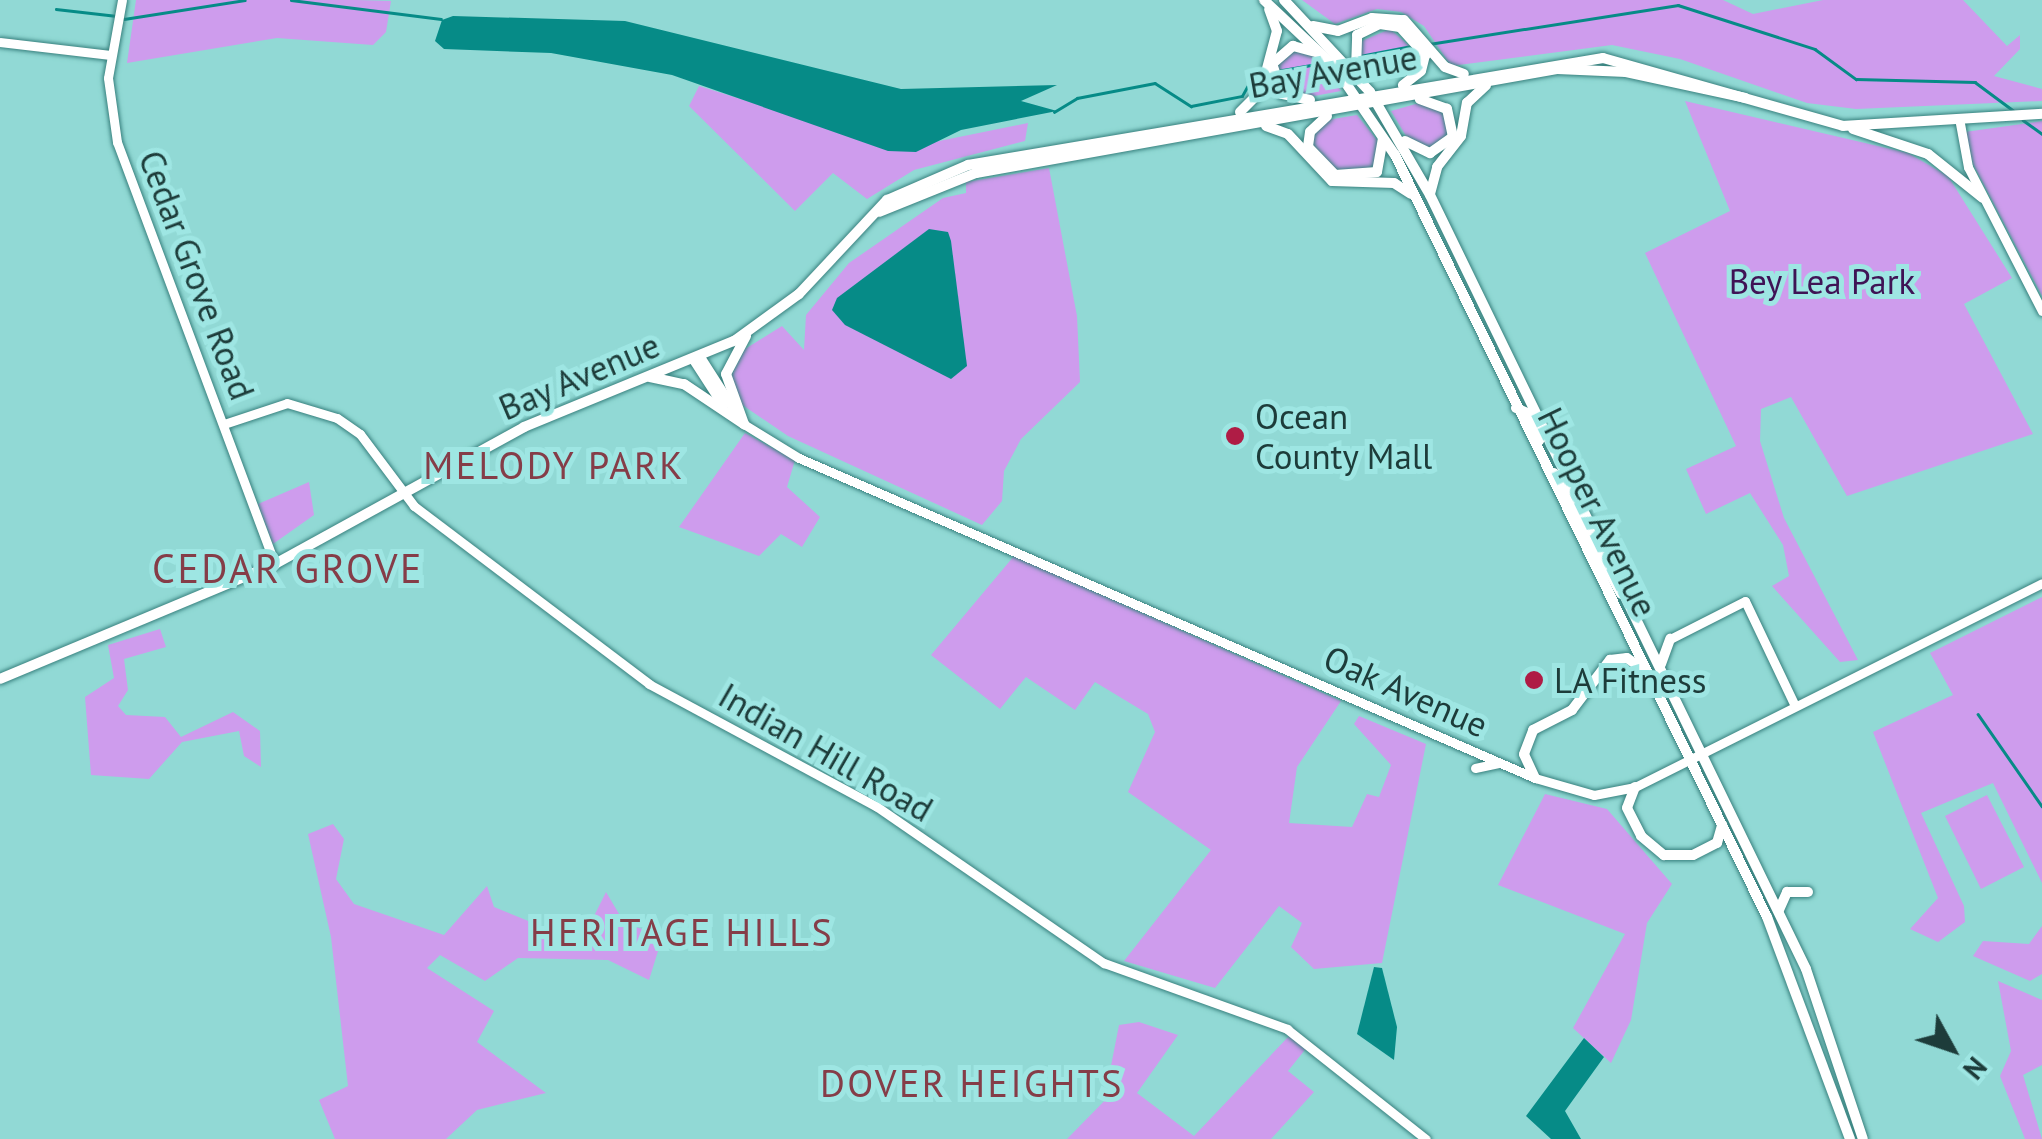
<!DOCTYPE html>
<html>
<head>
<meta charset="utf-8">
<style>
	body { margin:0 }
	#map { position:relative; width:2042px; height:1139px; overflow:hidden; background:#91d9d5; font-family:"PT Sans",sans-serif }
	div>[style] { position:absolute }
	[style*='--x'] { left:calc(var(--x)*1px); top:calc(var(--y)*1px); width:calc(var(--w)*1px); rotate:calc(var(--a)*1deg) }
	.green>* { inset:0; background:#ce9ced }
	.water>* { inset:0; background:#068b87 }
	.stream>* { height:2.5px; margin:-1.25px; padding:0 1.25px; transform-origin:1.25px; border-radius:1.25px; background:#068b87 }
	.roads { filter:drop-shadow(0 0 2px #38817e) drop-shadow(0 0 2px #38817e) }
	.minor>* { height:9px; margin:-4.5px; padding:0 4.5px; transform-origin:4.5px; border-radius:4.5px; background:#fff }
	.major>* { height:10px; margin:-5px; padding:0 5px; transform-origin:5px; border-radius:5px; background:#fff }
	.dots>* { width:28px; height:28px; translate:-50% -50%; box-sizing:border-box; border:5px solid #9ee6e3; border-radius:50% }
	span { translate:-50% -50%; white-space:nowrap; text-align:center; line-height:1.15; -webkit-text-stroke:10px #9ee6e3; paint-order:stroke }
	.street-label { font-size:35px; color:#1d3c3a }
	.park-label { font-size:35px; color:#3f1355 }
	.poi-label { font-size:35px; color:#1d3c3a }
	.left { translate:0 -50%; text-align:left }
	.neighbourhood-label { font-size:38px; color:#853d48; letter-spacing:2.5px }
	.quarter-label { font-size:40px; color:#853d48; letter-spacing:2.5px }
	.north { position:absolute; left:1902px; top:999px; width:100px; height:100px; -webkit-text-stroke:8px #9ee6e3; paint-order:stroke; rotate:130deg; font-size:28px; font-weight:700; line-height:40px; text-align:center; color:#1d3c3a }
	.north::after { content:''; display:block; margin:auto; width:35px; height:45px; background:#1d3c3a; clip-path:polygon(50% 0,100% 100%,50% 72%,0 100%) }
</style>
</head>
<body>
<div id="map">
	<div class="green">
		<div style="clip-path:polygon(136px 0,356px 0,391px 1px,386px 32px,373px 45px,277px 38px,127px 63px)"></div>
		<div style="clip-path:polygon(1302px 0,1723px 0,1753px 14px,1823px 0,1963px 0,2007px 46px,2020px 35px,2020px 49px,1994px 76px,2042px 89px,2042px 101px,1856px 109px,1807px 103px,1680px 59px,1612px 45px,1451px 66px,1424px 26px,1401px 12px,1377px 9px,1335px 24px)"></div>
		<div style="clip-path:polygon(1390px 29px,1420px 55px,1418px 68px,1381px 80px,1363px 66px,1357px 43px)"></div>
		<div style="clip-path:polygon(1291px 50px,1315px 55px,1341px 91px,1309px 97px,1282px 90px,1276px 66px)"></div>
		<div style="clip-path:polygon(699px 86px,900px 149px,1028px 123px,1025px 141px,914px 170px,867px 199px,833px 173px,795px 211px,689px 106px)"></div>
		<div style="clip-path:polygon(1685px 101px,1908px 153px,1948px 176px,2012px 278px,1964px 304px,2033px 434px,1847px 496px,1791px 397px,1761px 409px,1760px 441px,1784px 518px,1858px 660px,1840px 662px,1772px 586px,1789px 576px,1783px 545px,1750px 493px,1706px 514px,1686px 469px,1736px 446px,1645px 253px,1730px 211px)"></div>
		<div style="clip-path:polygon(1419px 103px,1442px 108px,1452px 130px,1435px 150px,1409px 141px,1391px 111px)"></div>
		<div style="clip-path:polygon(1357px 115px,1382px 146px,1373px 171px,1334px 171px,1313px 150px,1313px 135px,1327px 120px)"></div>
		<div style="clip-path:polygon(2042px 121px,2042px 296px,1973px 164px,1965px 132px)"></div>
		<div style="clip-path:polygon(1049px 168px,1077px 316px,1080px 382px,1021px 439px,1004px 471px,1002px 501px,982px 525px,788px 436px,738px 402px,729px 380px,745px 349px,782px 326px,804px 350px,806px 315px,849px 263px,943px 198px,966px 193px,966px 182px)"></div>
		<div style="clip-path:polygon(745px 433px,795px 460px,787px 487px,820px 517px,802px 547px,781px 534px,759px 556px,679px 527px)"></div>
		<div style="clip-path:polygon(309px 482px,314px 515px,273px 544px,258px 504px)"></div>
		<div style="clip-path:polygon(1014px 556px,1341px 701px,1297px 767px,1289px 823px,1352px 827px,1367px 794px,1379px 797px,1391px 765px,1354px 724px,1359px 716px,1426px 744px,1382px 963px,1314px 969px,1291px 947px,1302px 923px,1279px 906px,1215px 988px,1124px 961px,1211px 850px,1128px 792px,1155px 732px,1148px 714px,1095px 682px,1075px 710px,1026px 677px,1000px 709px,931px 655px)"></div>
		<div style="clip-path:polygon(2042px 597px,2042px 883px,1993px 783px,1921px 813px,1964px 906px,1965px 922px,1938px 942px,1910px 929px,1938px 898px,1873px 732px,1953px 695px,1930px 653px)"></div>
		<div style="clip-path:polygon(160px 629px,166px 647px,124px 659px,128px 690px,118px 706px,126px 715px,165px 717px,181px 737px,233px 712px,260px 731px,261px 767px,244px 756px,239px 731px,182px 742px,149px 779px,91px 775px,85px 697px,114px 678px,108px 645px)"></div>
		<div style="clip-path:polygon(1545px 794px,1607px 809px,1672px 884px,1647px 923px,1631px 1020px,1611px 1063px,1573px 1028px,1625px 934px,1498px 885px)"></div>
		<div style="clip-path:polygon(1987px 795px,2024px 867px,1981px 889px,1945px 816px)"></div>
		<div style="clip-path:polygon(333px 824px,344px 839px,336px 879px,354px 904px,444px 935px,487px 886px,494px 907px,548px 929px,592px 920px,606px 892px,625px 924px,663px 935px,649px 980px,608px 960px,518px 958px,485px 981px,440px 955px,427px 968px,494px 1011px,477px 1042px,546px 1093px,477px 1110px,446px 1139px,335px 1139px,319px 1100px,348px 1086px,331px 937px,308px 834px)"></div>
		<div style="clip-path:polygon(2042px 926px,2042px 974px,2030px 981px,1973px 956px,1983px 941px,2029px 944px)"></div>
		<div style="clip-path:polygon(1998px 981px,2042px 1000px,2042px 1065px,2023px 1075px,2042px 1139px,2025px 1139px,2000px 1076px,2011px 1051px)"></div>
		<div style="clip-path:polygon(1139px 1022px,1178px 1035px,1137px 1093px,1194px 1136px,1290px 1035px,1308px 1046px,1288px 1071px,1314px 1092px,1271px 1139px,1067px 1139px,1116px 1089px,1110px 1071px,1119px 1025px)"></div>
	</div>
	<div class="water">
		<div style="clip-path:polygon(453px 16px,625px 21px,901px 89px,1057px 85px,1021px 101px,1057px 111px,961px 130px,916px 152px,888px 151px,672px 75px,551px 53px,444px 49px,435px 41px,442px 20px)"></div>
		<div style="clip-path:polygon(929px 229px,948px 232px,951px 241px,967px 366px,951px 379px,845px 325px,832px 310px,837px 298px)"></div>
		<div style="clip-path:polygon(1374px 967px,1382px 968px,1397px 1027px,1394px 1060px,1357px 1034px)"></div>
		<div style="clip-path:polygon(1584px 1038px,1604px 1057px,1565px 1111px,1581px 1139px,1551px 1139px,1526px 1116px)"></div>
	</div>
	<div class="stream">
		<div style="--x:291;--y:0;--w:151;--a:7.2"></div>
		<div style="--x:56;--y:9;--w:61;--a:6.5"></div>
		<div style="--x:124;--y:19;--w:122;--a:-8.9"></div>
		<div style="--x:1429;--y:44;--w:252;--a:-8.9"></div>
		<div style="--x:1678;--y:5;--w:144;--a:17.8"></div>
		<div style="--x:1815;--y:49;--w:51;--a:36.2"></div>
		<div style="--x:1856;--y:79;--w:119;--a:1.4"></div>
		<div style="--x:1975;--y:82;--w:49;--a:36.6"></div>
		<div style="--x:1360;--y:56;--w:52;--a:-11.1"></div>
		<div style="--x:1277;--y:71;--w:47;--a:-9.9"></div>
		<div style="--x:1054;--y:112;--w:27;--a:-31"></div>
		<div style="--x:1077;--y:98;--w:79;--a:-10.9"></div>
		<div style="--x:1155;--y:83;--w:43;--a:32.6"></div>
		<div style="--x:1191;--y:106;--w:52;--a:-11.1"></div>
		<div style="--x:1242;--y:96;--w:26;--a:-61"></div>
		<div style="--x:1255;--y:73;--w:9;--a:-6"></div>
		<div style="--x:2023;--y:120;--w:24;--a:36"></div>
		<div style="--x:1978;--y:714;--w:112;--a:55.2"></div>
	</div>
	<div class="roads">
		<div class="minor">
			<div style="--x:122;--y:0;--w:79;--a:100.2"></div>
			<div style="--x:108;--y:78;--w:65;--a:82"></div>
			<div style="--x:117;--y:142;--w:451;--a:69.5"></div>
			<div style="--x:0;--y:42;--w:111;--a:6.7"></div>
			<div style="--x:1959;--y:118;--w:50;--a:79.6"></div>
			<div style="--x:1968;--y:167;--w:162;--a:62.8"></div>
			<div style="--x:699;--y:355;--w:76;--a:57.4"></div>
			<div style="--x:692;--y:358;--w:57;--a:57.1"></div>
			<div style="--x:742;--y:423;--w:67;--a:31.6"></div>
			<div style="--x:799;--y:458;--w:803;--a:23.5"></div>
			<div style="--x:1535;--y:778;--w:61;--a:16.1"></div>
			<div style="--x:1594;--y:795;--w:42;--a:-11"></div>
			<div style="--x:1635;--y:787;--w:455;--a:-26.6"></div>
			<div style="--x:224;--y:424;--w:66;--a:-18.4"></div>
			<div style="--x:287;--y:403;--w:52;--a:16.7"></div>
			<div style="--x:337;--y:418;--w:28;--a:35"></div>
			<div style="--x:360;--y:434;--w:90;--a:53.1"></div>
			<div style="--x:414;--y:506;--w:295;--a:37.1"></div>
			<div style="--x:649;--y:684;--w:258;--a:28.3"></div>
			<div style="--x:876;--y:806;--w:277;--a:34.6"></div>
			<div style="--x:1104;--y:963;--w:195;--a:19.8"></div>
			<div style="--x:1287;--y:1029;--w:177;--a:38.4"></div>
			<div style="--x:1670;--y:639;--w:84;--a:-26.9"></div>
			<div style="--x:1745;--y:601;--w:116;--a:64.5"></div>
			<div style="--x:1475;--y:768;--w:24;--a:-12"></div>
		</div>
		<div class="major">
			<div style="--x:1264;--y:0;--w:96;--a:43.3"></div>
			<div style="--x:1334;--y:66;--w:108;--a:55.6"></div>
			<div style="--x:1395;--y:155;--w:848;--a:63.98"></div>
			<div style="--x:1767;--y:917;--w:237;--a:69.5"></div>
			<div style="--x:1284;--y:0;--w:126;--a:46.9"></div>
			<div style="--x:1370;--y:92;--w:119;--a:59.8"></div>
			<div style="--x:1430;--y:195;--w:860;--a:64.09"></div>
			<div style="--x:1806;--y:969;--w:179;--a:71.5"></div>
			<div style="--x:1313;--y:26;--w:25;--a:11"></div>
			<div style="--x:1338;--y:31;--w:36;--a:-21"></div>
			<div style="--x:1372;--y:18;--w:32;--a:4"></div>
			<div style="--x:1404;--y:20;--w:62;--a:48.9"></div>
			<div style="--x:1445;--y:67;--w:20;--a:20"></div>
			<div style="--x:1356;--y:69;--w:34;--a:-88"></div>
			<div style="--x:1357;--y:35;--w:25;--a:-26"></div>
			<div style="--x:1380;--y:24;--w:20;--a:9"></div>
			<div style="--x:1400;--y:27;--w:38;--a:48"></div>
			<div style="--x:1425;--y:55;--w:16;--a:104"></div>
			<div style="--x:1421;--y:71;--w:23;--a:142"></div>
			<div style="--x:1310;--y:100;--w:29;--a:-168"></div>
			<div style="--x:1282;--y:94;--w:32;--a:-108"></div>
			<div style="--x:1272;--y:64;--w:28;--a:-41"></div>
			<div style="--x:1293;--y:46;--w:27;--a:15"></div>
			<div style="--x:1240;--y:112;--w:30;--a:-45"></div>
			<div style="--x:1261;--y:91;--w:62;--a:-75.1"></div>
			<div style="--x:1277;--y:31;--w:23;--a:-110"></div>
			<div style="--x:1327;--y:116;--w:23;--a:137"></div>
			<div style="--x:1310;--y:132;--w:15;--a:98"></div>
			<div style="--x:1308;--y:147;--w:39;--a:46"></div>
			<div style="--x:1335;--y:175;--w:42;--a:-4.1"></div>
			<div style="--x:1377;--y:172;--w:34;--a:-80"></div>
			<div style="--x:1266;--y:126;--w:23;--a:20"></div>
			<div style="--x:1288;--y:134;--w:64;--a:46.9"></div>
			<div style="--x:1332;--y:181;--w:62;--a:1.8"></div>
			<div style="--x:1394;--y:183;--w:20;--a:33"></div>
			<div style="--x:1853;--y:129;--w:79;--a:18.4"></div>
			<div style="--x:1928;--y:154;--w:70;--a:38.7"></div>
			<div style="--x:1405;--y:141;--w:28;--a:26"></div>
			<div style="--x:1430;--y:153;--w:28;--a:-35"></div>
			<div style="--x:1453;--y:137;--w:29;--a:-102"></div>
			<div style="--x:1447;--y:109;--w:29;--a:-160"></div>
			<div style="--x:1430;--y:194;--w:28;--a:-75"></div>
			<div style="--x:1437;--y:167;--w:39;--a:-52"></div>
			<div style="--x:1461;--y:136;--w:34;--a:-80"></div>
			<div style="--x:1467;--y:103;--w:26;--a:-43"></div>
			<div style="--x:879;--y:212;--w:105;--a:-21.9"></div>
			<div style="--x:976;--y:173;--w:590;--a:-10.15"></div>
			<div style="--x:1557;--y:69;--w:69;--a:2.5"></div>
			<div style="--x:1626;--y:72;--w:122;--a:12.3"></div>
			<div style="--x:650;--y:377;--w:35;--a:12"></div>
			<div style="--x:684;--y:384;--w:73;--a:33.9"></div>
			<div style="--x:1516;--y:408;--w:12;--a:24"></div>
			<div style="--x:1527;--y:413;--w:30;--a:66"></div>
			<div style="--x:744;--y:424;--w:53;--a:-109.8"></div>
			<div style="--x:726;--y:374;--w:43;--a:-62.2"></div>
			<div style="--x:1554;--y:473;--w:138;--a:61"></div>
			<div style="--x:1661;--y:664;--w:27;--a:-70"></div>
			<div style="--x:0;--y:679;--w:298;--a:-22.7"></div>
			<div style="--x:275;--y:564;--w:284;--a:-28.8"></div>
			<div style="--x:524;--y:427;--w:227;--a:-22.3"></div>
			<div style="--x:734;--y:341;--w:80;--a:-35.9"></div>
			<div style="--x:799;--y:294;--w:129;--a:-46.9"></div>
			<div style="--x:887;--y:200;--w:88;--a:-23.4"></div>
			<div style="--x:968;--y:165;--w:644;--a:-9.56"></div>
			<div style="--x:1603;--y:58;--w:249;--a:15.8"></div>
			<div style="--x:1843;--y:126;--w:199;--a:-3.5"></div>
			<div style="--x:1535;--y:778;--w:26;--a:-115"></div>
			<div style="--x:1524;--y:754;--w:26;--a:-69"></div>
			<div style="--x:1533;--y:730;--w:44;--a:-27.1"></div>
			<div style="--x:1572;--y:710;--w:63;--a:-52.8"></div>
			<div style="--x:1610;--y:660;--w:17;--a:-7"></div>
			<div style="--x:1627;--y:658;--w:21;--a:35"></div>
			<div style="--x:1635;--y:787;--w:22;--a:111"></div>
			<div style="--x:1627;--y:808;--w:31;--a:63"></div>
			<div style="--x:1641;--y:836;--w:30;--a:40"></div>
			<div style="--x:1664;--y:855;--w:29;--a:0"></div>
			<div style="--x:1693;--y:855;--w:27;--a:-27"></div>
			<div style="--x:1717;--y:843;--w:19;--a:-74"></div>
			<div style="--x:1779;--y:910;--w:20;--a:-66"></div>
			<div style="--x:1787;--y:892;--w:21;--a:0"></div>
		</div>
	</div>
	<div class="dots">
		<div style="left:1235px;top:436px;background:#af1c45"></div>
		<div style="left:1534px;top:680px;background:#af1c45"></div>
	</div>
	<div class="street-label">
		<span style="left:1333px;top:71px;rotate:-10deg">Bay Avenue</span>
		<span style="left:197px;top:275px;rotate:69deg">Cedar Grove Road</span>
		<span style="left:579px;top:376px;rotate:-23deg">Bay Avenue</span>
		<span style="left:1598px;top:512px;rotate:64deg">Hooper Avenue</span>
		<span style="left:1406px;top:691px;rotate:24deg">Oak Avenue</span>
		<span style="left:826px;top:752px;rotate:30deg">Indian Hill Road</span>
	</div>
	<div class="park-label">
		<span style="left:1822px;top:281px">Bey Lea Park</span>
	</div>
	<div class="poi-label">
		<span class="left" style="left:1255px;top:436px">Ocean<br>County Mall</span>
		<span class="left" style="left:1554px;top:680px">LA Fitness</span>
	</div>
	<div class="neighbourhood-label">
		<span style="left:554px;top:465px">MELODY PARK</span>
		<span style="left:682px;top:932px">HERITAGE HILLS</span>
		<span style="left:972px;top:1083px">DOVER HEIGHTS</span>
	</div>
	<div class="quarter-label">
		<span style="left:288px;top:568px">CEDAR GROVE</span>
	</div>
	<div class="north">N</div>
</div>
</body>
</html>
